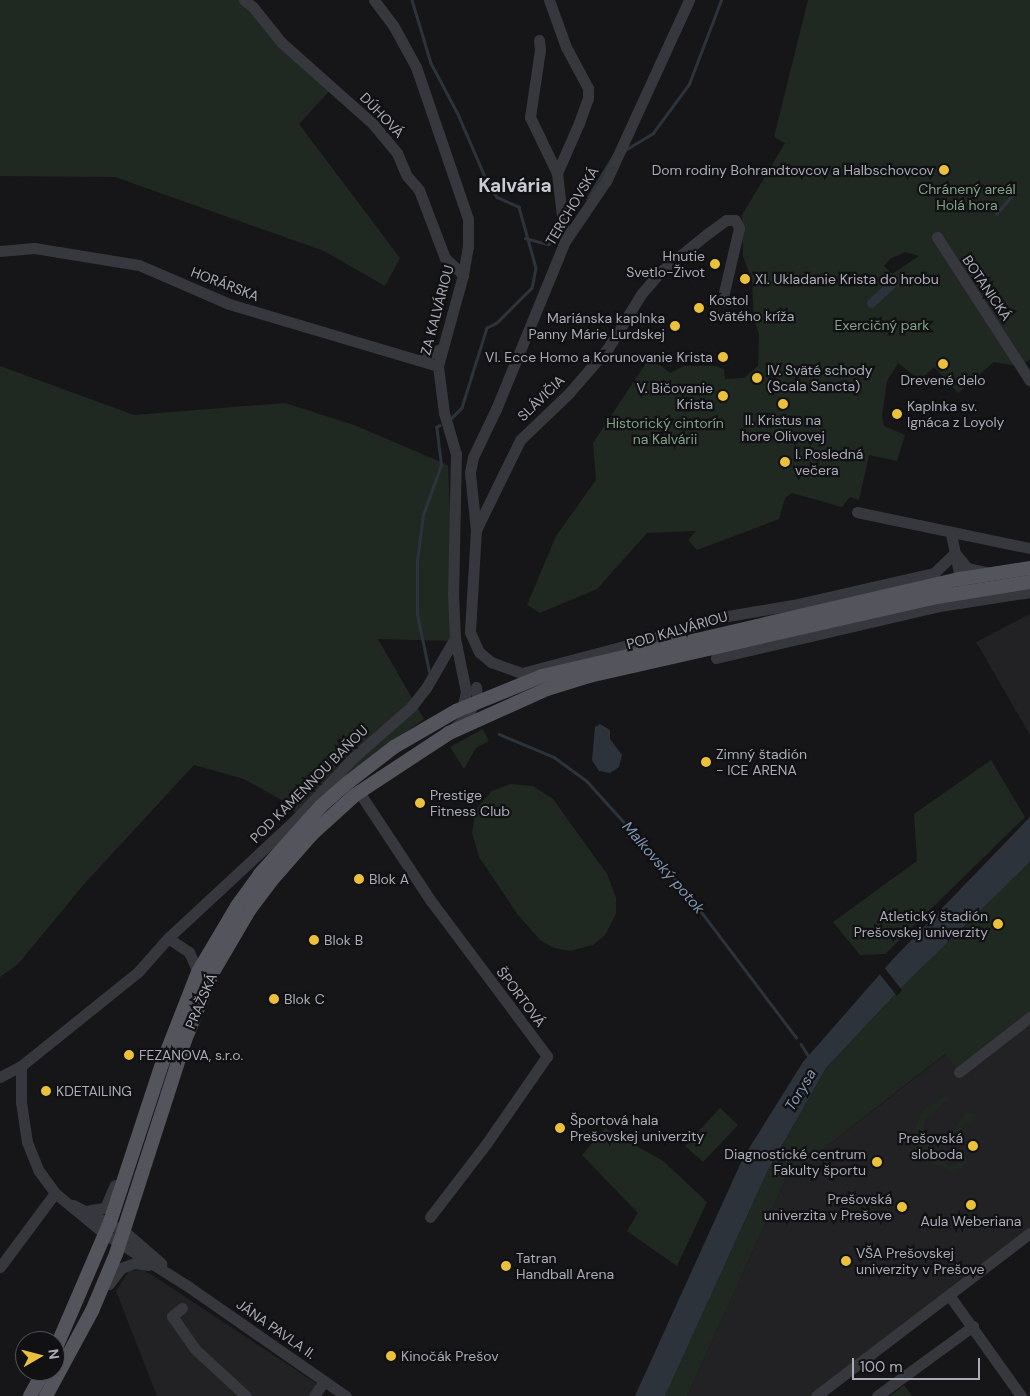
<!DOCTYPE html>
<html>
<head>
<meta charset="utf-8">
<style>
	body { margin:0 }
	#map { position:relative; width:1030px; height:1396px; overflow:hidden; background:#161618; font-family:"DM Sans",sans-serif }
	div>[style] { position:absolute }
	[style*='--x'] { left:calc(var(--x)*1px); top:calc(var(--y)*1px); width:calc(var(--w)*1px); rotate:calc(var(--a)*1deg) }
	.built>* { inset:0; background:#222225 }
	.green>* { inset:0; background:#202822 }
	.water>* { inset:0; background:#2d333b }
	.pier>* { inset:0; background:#161618 }
	.stream>* { height:2.5px; margin:-1.25px; padding:0 1.25px; transform-origin:1.25px; border-radius:1.25px; background:#2d333b }
	.canal>* { height:9px; margin:-4.5px; padding:0 4.5px; transform-origin:4.5px; border-radius:4.5px; background:#2d333b }
	.minor>* { height:11px; margin:-5.5px; padding:0 5.5px; transform-origin:5.5px; border-radius:5.5px; background:#37383d }
	.major>* { height:14px; margin:-7px; padding:0 7px; transform-origin:7px; border-radius:7px; background:#53545c }
	.dots>* { width:14px; height:14px; translate:-50% -50%; box-sizing:border-box; border:2px solid #111113; border-radius:50% }
	span { translate:-50% -50%; white-space:nowrap; text-align:center; line-height:1.15; -webkit-text-stroke:4.5px #111113; paint-order:stroke }
	.street-label { font-size:14px; color:#a9acb7 }
	.poi-label { font-size:14px; color:#a9acb7 }
	.right { translate:-100% -50%; text-align:right }
	.left { translate:0 -50%; text-align:left }
	.park-label { font-size:14px; color:#80a286 }
	.water-label { font-size:15px; color:#8196b1; font-style:italic }
	.district-label { font-size:19px; color:#c9cbd4; font-weight:700 }
	.north { position:absolute; left:15px; top:1331px; width:50px; height:50px; box-sizing:border-box; background:#111113; border:1px solid #4e4f55; border-radius:50%; rotate:82deg; font-size:14px; font-weight:700; line-height:20px; text-align:center; color:#a9acb7 }
	.north::after { content:''; display:block; margin:auto; width:18px; height:22px; background:#ebc13b; clip-path:polygon(50% 0,100% 100%,50% 72%,0 100%) }
	.scale { position:absolute; left:852px; top:1358px; width:128px; height:22px; box-sizing:border-box; border:2px solid #a9acb7; border-top:0; padding-left:6px; font-size:15px; line-height:18px; white-space:nowrap; color:#a9acb7; -webkit-text-stroke:4px #111113; paint-order:stroke }
</style>
</head>
<body>
<div id="map">
	<div class="built">
		<div style="clip-path:polygon(1030px 614px,1030px 735px,976px 642px)"></div>
		<div style="clip-path:polygon(1030px 1015px,1030px 1235px,813px 1396px,687px 1396px,786px 1178px,946px 1054px,957px 1069px)"></div>
		<div style="clip-path:polygon(143px 1270px,152px 1275px,325px 1389px,319px 1396px,157px 1396px,116px 1291px,129px 1271px)"></div>
	</div>
	<div class="green">
		<div style="clip-path:polygon(0 0,245px 0,332px 88px,299px 124px,400px 258px,385px 286px,324px 251px,115px 177px,0 176px)"></div>
		<div style="clip-path:polygon(evenodd,808px 0,1030px 0,1030px 359px,1021px 367px,994px 362px,958px 393px,934px 367px,920px 380px,898px 363px,887px 381px,882px 416px,884px 426px,905px 435px,897px 461px,869px 455px,859px 500px,850px 497px,842px 507px,792px 493px,785px 498px,779px 519px,697px 550px,688px 540px,696px 531px,647px 533px,597px 589px,540px 613px,527px 605px,556px 536px,596px 480px,593px 443px,650px 357px,670px 373px,684px 366px,715px 366px,724px 369px,725px 379px,744px 378px,758px 366px,759px 334px,754px 320px,752px 280px,743px 256px,742px 215px,785px 143px,774px 137px,808px 0,905px 252px,919px 256px,892px 274px,884px 266px,890px 259px,905px 252px)"></div>
		<div style="clip-path:polygon(0 366px,134px 415px,285px 403px,354px 425px,448px 465px,456px 641px,378px 639px,424px 719px,367px 760px,303px 821px,285px 802px,244px 779px,194px 765px,85px 883px,18px 964px,0 977px)"></div>
		<div style="clip-path:polygon(483px 729px,489px 741px,476px 748px,464px 769px,450px 747px)"></div>
		<div style="clip-path:polygon(991px 760px,1025px 817px,885px 954px,860px 955px,833px 922px,917px 861px,914px 814px)"></div>
		<div style="clip-path:polygon(510px 784px,533px 786px,553px 799px,607px 874px,616px 898px,616px 914px,605px 935px,593px 945px,570px 951px,554px 948px,540px 940px,518px 915px,479px 857px,472px 833px,476px 809px,492px 791px)"></div>
		<div style="clip-path:polygon(1030px 862px,1030px 1015px,957px 1069px,945px 1054px,786px 1178px,687px 1396px,665px 1396px,767px 1172px,826px 1068px,903px 986px)"></div>
		<div style="clip-path:polygon(947px 1095px,949px 1098px,925px 1120px,922px 1135px,932px 1155px,949px 1166px,957px 1165px,966px 1149px,966px 1164px,953px 1172px,928px 1162px,916px 1144px,914px 1134px,922px 1111px)"></div>
		<div style="clip-path:polygon(720px 1108px,738px 1125px,703px 1162px,685px 1146px)"></div>
		<div style="clip-path:polygon(967px 1112px,976px 1113px,977px 1118px,963px 1124px,962px 1142px,955px 1143px,952px 1136px,954px 1130px)"></div>
		<div style="clip-path:polygon(605px 1128px,663px 1161px,707px 1202px,677px 1266px,627px 1231px,638px 1213px,582px 1155px)"></div>
		<div style="clip-path:polygon(904px 1385px,912px 1396px,890px 1396px)"></div>
	</div>
	<div class="water">
		<div style="clip-path:polygon(600px 724px,610px 730px,610px 739px,622px 755px,619px 767px,610px 773px,599px 771px,592px 760px,595px 727px)"></div>
		<div style="clip-path:polygon(1030px 817px,1030px 862px,903px 986px,826px 1068px,767px 1172px,665px 1396px,635px 1396px,743px 1158px,803px 1062px,894px 958px)"></div>
	</div>
	<div class="pier">
		<div style="clip-path:polygon(883px 966px,902px 990px,897px 996px,878px 972px)"></div>
	</div>
	<div class="stream">
		<div style="--x:412;--y:0;--w:66;--a:73.2"></div>
		<div style="--x:431;--y:63;--w:58;--a:62.1"></div>
		<div style="--x:458;--y:114;--w:71;--a:66.7"></div>
		<div style="--x:486;--y:179;--w:21;--a:59"></div>
		<div style="--x:497;--y:197;--w:24;--a:24"></div>
		<div style="--x:519;--y:207;--w:63;--a:74.4"></div>
		<div style="--x:536;--y:268;--w:20;--a:101"></div>
		<div style="--x:532;--y:288;--w:49;--a:135"></div>
		<div style="--x:497;--y:323;--w:11;--a:153"></div>
		<div style="--x:487;--y:328;--w:84;--a:107.4"></div>
		<div style="--x:462;--y:408;--w:14;--a:135"></div>
		<div style="--x:625;--y:150;--w:33;--a:-31"></div>
		<div style="--x:653;--y:133;--w:61;--a:-53.7"></div>
		<div style="--x:689;--y:84;--w:90;--a:-69.1"></div>
		<div style="--x:587;--y:199;--w:54;--a:-58.7"></div>
		<div style="--x:996;--y:214;--w:29;--a:-49"></div>
		<div style="--x:525;--y:238;--w:24;--a:15"></div>
		<div style="--x:548;--y:244;--w:16;--a:-35"></div>
		<div style="--x:429;--y:672;--w:59;--a:-101.7"></div>
		<div style="--x:417;--y:614;--w:53;--a:-90"></div>
		<div style="--x:417;--y:561;--w:46;--a:-82.6"></div>
		<div style="--x:423;--y:515;--w:53;--a:-70.2"></div>
		<div style="--x:441;--y:465;--w:38;--a:-97"></div>
		<div style="--x:436;--y:427;--w:4;--a:-27"></div>
		<div style="--x:499;--y:734;--w:60;--a:22.7"></div>
		<div style="--x:554;--y:757;--w:39;--a:36"></div>
		<div style="--x:586;--y:780;--w:142;--a:47.9"></div>
		<div style="--x:681;--y:885;--w:191;--a:52.9"></div>
		<div style="--x:801;--y:1044;--w:15;--a:58"></div>
	</div>
	<div class="canal">
		<div style="--x:871;--y:303;--w:33;--a:-43"></div>
	</div>
	<div class="minor">
		<div style="--x:244;--y:0;--w:11;--a:38"></div>
		<div style="--x:253;--y:7;--w:45;--a:51.3"></div>
		<div style="--x:281;--y:42;--w:122;--a:41.7"></div>
		<div style="--x:372;--y:123;--w:39;--a:50"></div>
		<div style="--x:397;--y:153;--w:25;--a:67"></div>
		<div style="--x:407;--y:176;--w:18;--a:49"></div>
		<div style="--x:419;--y:190;--w:73;--a:69.1"></div>
		<div style="--x:445;--y:258;--w:25;--a:43"></div>
		<div style="--x:374;--y:0;--w:31;--a:53"></div>
		<div style="--x:393;--y:25;--w:48;--a:61.3"></div>
		<div style="--x:416;--y:67;--w:161;--a:71.1"></div>
		<div style="--x:468;--y:219;--w:27;--a:90"></div>
		<div style="--x:468;--y:246;--w:29;--a:100"></div>
		<div style="--x:463;--y:275;--w:94;--a:105.4"></div>
		<div style="--x:438;--y:366;--w:47;--a:82.7"></div>
		<div style="--x:444;--y:413;--w:43;--a:73.7"></div>
		<div style="--x:456;--y:454;--w:140;--a:91.2"></div>
		<div style="--x:453;--y:594;--w:44;--a:87.4"></div>
		<div style="--x:455;--y:638;--w:55;--a:78.5"></div>
		<div style="--x:466;--y:692;--w:13;--a:103"></div>
		<div style="--x:463;--y:705;--w:9;--a:139"></div>
		<div style="--x:549;--y:0;--w:50;--a:70.1"></div>
		<div style="--x:566;--y:47;--w:47;--a:61.8"></div>
		<div style="--x:588;--y:88;--w:10;--a:90"></div>
		<div style="--x:588;--y:98;--w:27;--a:110"></div>
		<div style="--x:579;--y:123;--w:55;--a:113.7"></div>
		<div style="--x:689;--y:0;--w:199;--a:114.6"></div>
		<div style="--x:606;--y:181;--w:73;--a:124.3"></div>
		<div style="--x:565;--y:241;--w:182;--a:112.3"></div>
		<div style="--x:496;--y:409;--w:53;--a:115.6"></div>
		<div style="--x:473;--y:457;--w:16;--a:101"></div>
		<div style="--x:470;--y:473;--w:57;--a:84"></div>
		<div style="--x:476;--y:530;--w:102;--a:93.4"></div>
		<div style="--x:470;--y:632;--w:22;--a:66"></div>
		<div style="--x:479;--y:652;--w:16;--a:40"></div>
		<div style="--x:491;--y:662;--w:33;--a:20"></div>
		<div style="--x:522;--y:673;--w:160;--a:-14.8"></div>
		<div style="--x:677;--y:632;--w:35;--a:-22"></div>
		<div style="--x:710;--y:619;--w:84;--a:-9.6"></div>
		<div style="--x:793;--y:605;--w:145;--a:-12.8"></div>
		<div style="--x:934;--y:573;--w:29;--a:-44"></div>
		<div style="--x:955;--y:553;--w:19;--a:51"></div>
		<div style="--x:967;--y:568;--w:19;--a:12"></div>
		<div style="--x:539;--y:40;--w:10;--a:84"></div>
		<div style="--x:540;--y:50;--w:68;--a:98.5"></div>
		<div style="--x:530;--y:117;--w:62;--a:64.3"></div>
		<div style="--x:557;--y:173;--w:68;--a:83.3"></div>
		<div style="--x:937;--y:237;--w:171;--a:57.1"></div>
		<div style="--x:0;--y:251;--w:34;--a:-5"></div>
		<div style="--x:34;--y:248;--w:106;--a:9.2"></div>
		<div style="--x:139;--y:265;--w:98;--a:23.4"></div>
		<div style="--x:229;--y:304;--w:218;--a:16.5"></div>
		<div style="--x:418;--y:360;--w:25;--a:-26"></div>
		<div style="--x:857;--y:512;--w:177;--a:11.8"></div>
		<div style="--x:476;--y:530;--w:100;--a:-63.9"></div>
		<div style="--x:520;--y:440;--w:68;--a:-43.8"></div>
		<div style="--x:569;--y:393;--w:60;--a:-49.1"></div>
		<div style="--x:608;--y:348;--w:65;--a:-58.3"></div>
		<div style="--x:642;--y:293;--w:28;--a:-49"></div>
		<div style="--x:660;--y:272;--w:60;--a:-39"></div>
		<div style="--x:707;--y:234;--w:24;--a:-36"></div>
		<div style="--x:726;--y:220;--w:9;--a:0"></div>
		<div style="--x:735;--y:220;--w:9;--a:63"></div>
		<div style="--x:739;--y:228;--w:75;--a:103.1"></div>
		<div style="--x:951;--y:534;--w:54;--a:78.3"></div>
		<div style="--x:716;--y:658;--w:229;--a:-13.1"></div>
		<div style="--x:939;--y:606;--w:92;--a:-8.7"></div>
		<div style="--x:455;--y:727;--w:13;--a:-39"></div>
		<div style="--x:465;--y:719;--w:24;--a:-60"></div>
		<div style="--x:477;--y:698;--w:11;--a:-95"></div>
		<div style="--x:359;--y:792;--w:131;--a:56.6"></div>
		<div style="--x:431;--y:901;--w:194;--a:53.2"></div>
		<div style="--x:547;--y:1056;--w:107;--a:124.7"></div>
		<div style="--x:486;--y:1144;--w:92;--a:127.5"></div>
		<div style="--x:168;--y:938;--w:25;--a:34"></div>
		<div style="--x:189;--y:952;--w:22;--a:66"></div>
		<div style="--x:21;--y:1066;--w:36;--a:90"></div>
		<div style="--x:21;--y:1102;--w:40;--a:81.5"></div>
		<div style="--x:27;--y:1142;--w:31;--a:68"></div>
		<div style="--x:39;--y:1171;--w:27;--a:54"></div>
		<div style="--x:55;--y:1193;--w:65;--a:39.4"></div>
		<div style="--x:105;--y:1234;--w:99;--a:32.2"></div>
		<div style="--x:189;--y:1287;--w:191;--a:34.8"></div>
		<div style="--x:959;--y:1072;--w:90;--a:-37.8"></div>
		<div style="--x:0;--y:1077;--w:24;--a:-28"></div>
		<div style="--x:21;--y:1066;--w:150;--a:-38.8"></div>
		<div style="--x:138;--y:972;--w:45;--a:-48.6"></div>
		<div style="--x:168;--y:938;--w:171;--a:-42.9"></div>
		<div style="--x:293;--y:822;--w:89;--a:-46.8"></div>
		<div style="--x:354;--y:757;--w:76;--a:-41.3"></div>
		<div style="--x:411;--y:707;--w:24;--a:-52"></div>
		<div style="--x:426;--y:688;--w:58;--a:-59.9"></div>
		<div style="--x:73;--y:1205;--w:59;--a:27.4"></div>
		<div style="--x:125;--y:1232;--w:48;--a:40.7"></div>
		<div style="--x:90;--y:1210;--w:15;--a:-8"></div>
		<div style="--x:105;--y:1208;--w:25;--a:-67"></div>
		<div style="--x:0;--y:1267;--w:92;--a:-53.4"></div>
		<div style="--x:109;--y:1284;--w:20;--a:-53"></div>
		<div style="--x:121;--y:1268;--w:15;--a:-20"></div>
		<div style="--x:135;--y:1263;--w:13;--a:9"></div>
		<div style="--x:949;--y:1295;--w:124;--a:54.5"></div>
		<div style="--x:182;--y:1308;--w:13;--a:141"></div>
		<div style="--x:172;--y:1316;--w:40;--a:55.1"></div>
		<div style="--x:195;--y:1349;--w:69;--a:42.7"></div>
		<div style="--x:314;--y:1396;--w:18;--a:-56"></div>
		<div style="--x:816;--y:1396;--w:269;--a:-37.3"></div>
		<div style="--x:877;--y:1396;--w:119;--a:-36.1"></div>
	</div>
	<div class="major">
		<div style="--x:55;--y:1350;--w:139;--a:-66.7"></div>
		<div style="--x:110;--y:1222;--w:166;--a:-71.8"></div>
		<div style="--x:162;--y:1064;--w:99;--a:-68.6"></div>
		<div style="--x:198;--y:972;--w:77;--a:-59.4"></div>
		<div style="--x:237;--y:906;--w:39;--a:-54"></div>
		<div style="--x:260;--y:874;--w:91;--a:-48.1"></div>
		<div style="--x:321;--y:806;--w:38;--a:-41"></div>
		<div style="--x:350;--y:781;--w:56;--a:-37.7"></div>
		<div style="--x:394;--y:747;--w:72;--a:-30.1"></div>
		<div style="--x:456;--y:711;--w:93;--a:-22.1"></div>
		<div style="--x:542;--y:676;--w:429;--a:-13.1"></div>
		<div style="--x:960;--y:579;--w:71;--a:-8.9"></div>
		<div style="--x:30;--y:1396;--w:29;--a:-61"></div>
		<div style="--x:46;--y:1396;--w:97;--a:-61.6"></div>
		<div style="--x:92;--y:1311;--w:62;--a:-67.2"></div>
		<div style="--x:116;--y:1254;--w:225;--a:-72.1"></div>
		<div style="--x:185;--y:1040;--w:74;--a:-67.6"></div>
		<div style="--x:213;--y:972;--w:73;--a:-59.6"></div>
		<div style="--x:250;--y:909;--w:35;--a:-53"></div>
		<div style="--x:271;--y:881;--w:62;--a:-48.9"></div>
		<div style="--x:312;--y:834;--w:58;--a:-42.2"></div>
		<div style="--x:355;--y:795;--w:113;--a:-33.4"></div>
		<div style="--x:449;--y:733;--w:107;--a:-24.2"></div>
		<div style="--x:547;--y:689;--w:44;--a:-17.2"></div>
		<div style="--x:589;--y:676;--w:357;--a:-12.8"></div>
		<div style="--x:937;--y:597;--w:94;--a:-9.2"></div>
	</div>
	<div class="dots">
		<div style="left:944px;top:170px;background:#ebc13b"></div>
		<div style="left:715px;top:264px;background:#ebc13b"></div>
		<div style="left:745px;top:279px;background:#ebc13b"></div>
		<div style="left:699px;top:308px;background:#ebc13b"></div>
		<div style="left:675px;top:326px;background:#ebc13b"></div>
		<div style="left:723px;top:357px;background:#ebc13b"></div>
		<div style="left:943px;top:364px;background:#ebc13b"></div>
		<div style="left:757px;top:378px;background:#ebc13b"></div>
		<div style="left:723px;top:396px;background:#ebc13b"></div>
		<div style="left:783px;top:404px;background:#ebc13b"></div>
		<div style="left:897px;top:414px;background:#ebc13b"></div>
		<div style="left:785px;top:462px;background:#ebc13b"></div>
		<div style="left:706px;top:762px;background:#ebc13b"></div>
		<div style="left:420px;top:803px;background:#ebc13b"></div>
		<div style="left:359px;top:879px;background:#ebc13b"></div>
		<div style="left:998px;top:924px;background:#ebc13b"></div>
		<div style="left:314px;top:940px;background:#ebc13b"></div>
		<div style="left:274px;top:999px;background:#ebc13b"></div>
		<div style="left:129px;top:1055px;background:#ebc13b"></div>
		<div style="left:46px;top:1091px;background:#ebc13b"></div>
		<div style="left:560px;top:1128px;background:#ebc13b"></div>
		<div style="left:973px;top:1146px;background:#ebc13b"></div>
		<div style="left:877px;top:1162px;background:#ebc13b"></div>
		<div style="left:971px;top:1205px;background:#ebc13b"></div>
		<div style="left:902px;top:1207px;background:#ebc13b"></div>
		<div style="left:846px;top:1261px;background:#ebc13b"></div>
		<div style="left:506px;top:1266px;background:#ebc13b"></div>
		<div style="left:391px;top:1356px;background:#ebc13b"></div>
	</div>
	<div class="street-label">
		<span style="left:382px;top:115px;rotate:46deg">DÚHOVÁ</span>
		<span style="left:572px;top:206px;rotate:-59deg">TERCHOVSKÁ</span>
		<span style="left:225px;top:284px;rotate:21deg">HORÁRSKA</span>
		<span style="left:987px;top:288px;rotate:56deg">BOTANICKÁ</span>
		<span style="left:437px;top:310px;rotate:-75deg">ZA KALVÁRIOU</span>
		<span style="left:541px;top:398px;rotate:-44deg">SLÁVIČIA</span>
		<span style="left:677px;top:630px;rotate:-16deg">POD KALVÁRIOU</span>
		<span style="left:309px;top:784px;rotate:-45deg">POD KAMENNOU BAŇOU</span>
		<span style="left:521px;top:997px;rotate:53deg">ŠPORTOVÁ</span>
		<span style="left:201px;top:1001px;rotate:-67deg">PRAŽSKÁ</span>
		<span style="left:276px;top:1329px;rotate:35deg">JÁNA PAVLA II.</span>
	</div>
	<div class="poi-label">
		<span class="right" style="left:934px;top:170px">Dom rodiny Bohrandtovcov a Halbschovcov</span>
		<span class="right" style="left:705px;top:264px">Hnutie<br>Svetlo-Život</span>
		<span class="left" style="left:755px;top:279px">XI. Ukladanie Krista do hrobu</span>
		<span class="left" style="left:709px;top:308px">Kostol<br>Svätého kríža</span>
		<span class="right" style="left:665px;top:326px">Mariánska kaplnka<br>Panny Márie Lurdskej</span>
		<span class="right" style="left:713px;top:357px">VI. Ecce Homo a Korunovanie Krista</span>
		<span class="left" style="left:767px;top:378px">IV. Sväté schody<br>(Scala Sancta)</span>
		<span style="left:943px;top:380px">Drevené delo</span>
		<span class="right" style="left:713px;top:396px">V. Bičovanie<br>Krista</span>
		<span class="left" style="left:907px;top:414px">Kaplnka sv.<br>Ignáca z Loyoly</span>
		<span style="left:783px;top:428px">II. Kristus na<br>hore Olivovej</span>
		<span class="left" style="left:795px;top:462px">I. Posledná<br>večera</span>
		<span class="left" style="left:716px;top:762px">Zimný štadión<br>- ICE ARENA</span>
		<span class="left" style="left:430px;top:803px">Prestige<br>Fitness Club</span>
		<span class="left" style="left:369px;top:879px">Blok A</span>
		<span class="right" style="left:988px;top:924px">Atletický štadión<br>Prešovskej univerzity</span>
		<span class="left" style="left:324px;top:940px">Blok B</span>
		<span class="left" style="left:284px;top:999px">Blok C</span>
		<span class="left" style="left:139px;top:1055px">FEZANOVA, s.r.o.</span>
		<span class="left" style="left:56px;top:1091px">KDETAILING</span>
		<span class="left" style="left:570px;top:1128px">Športová hala<br>Prešovskej univerzity</span>
		<span class="right" style="left:963px;top:1146px">Prešovská<br>sloboda</span>
		<span class="right" style="left:866px;top:1162px">Diagnostické centrum<br>Fakulty športu</span>
		<span class="right" style="left:892px;top:1207px">Prešovská<br>univerzita v Prešove</span>
		<span style="left:971px;top:1221px">Aula Weberiana</span>
		<span class="left" style="left:856px;top:1261px">VŠA Prešovskej<br>univerzity v Prešove</span>
		<span class="left" style="left:516px;top:1266px">Tatran<br>Handball Arena</span>
		<span class="left" style="left:401px;top:1356px">Kinočák Prešov</span>
	</div>
	<div class="park-label">
		<span style="left:967px;top:197px">Chránený areál<br>Holá hora</span>
		<span style="left:882px;top:325px">Exercičný park</span>
		<span style="left:665px;top:431px">Historický cintorín<br>na Kalvárii</span>
	</div>
	<div class="water-label">
		<span style="left:663px;top:868px;rotate:49deg">Malkovský potok</span>
		<span style="left:801px;top:1090px;rotate:-59deg">Torysa</span>
	</div>
	<div class="district-label">
		<span style="left:515px;top:186px">Kalvária</span>
	</div>
	<div class="north">N</div>
	<div class="scale">100 m</div>
</div>
</body>
</html>
